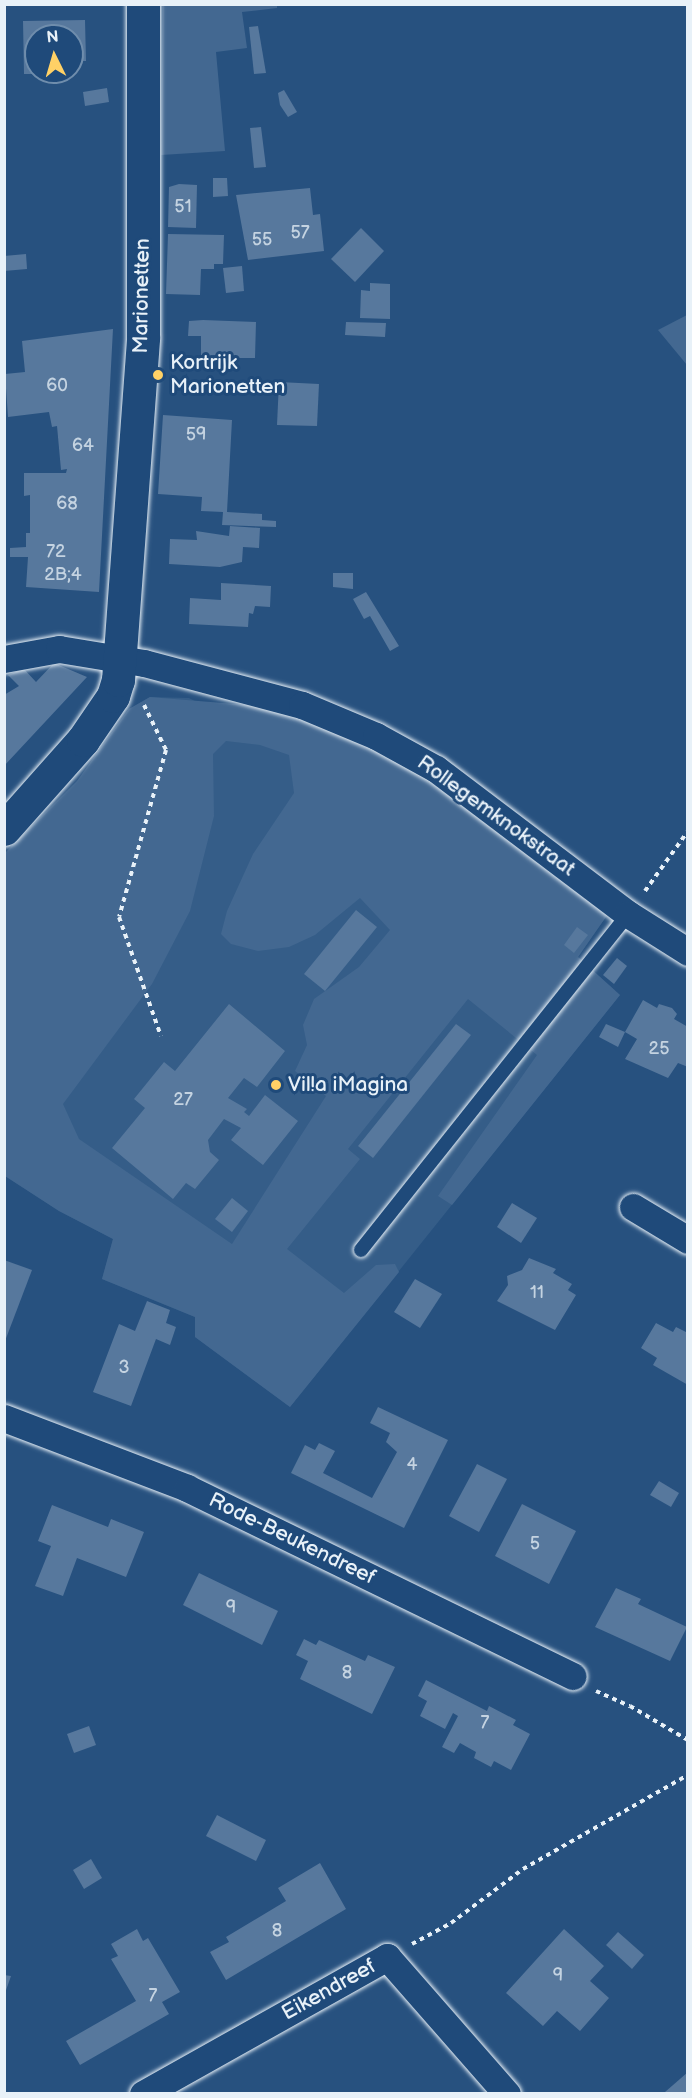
<!DOCTYPE html>
<html>
<head>
<meta charset="utf-8">
<style>
	body { margin:0 }
	#map { position:relative; width:692px; height:2098px; overflow:hidden; background:#27517f; font-family:"Balsamiq Sans",sans-serif }
	div>[style] { position:absolute }
	[style*='--x'] { left:calc(var(--x)*1px); top:calc(var(--y)*1px); width:calc(var(--w)*1px); rotate:calc(var(--a)*1deg) }
	.built>* { inset:0; background:#355d88 }
	.green>* { inset:0; background:#436891 }
	.building>* { inset:0; background:#57789d }
	.path>* { height:4px; margin-top:-2px; transform-origin:0; background:repeating-linear-gradient(90deg,#e8f1f8 0 4.5px,transparent 0 9px) }
	.roads { filter:drop-shadow(0 0 2px #e8f1f8) drop-shadow(0 0 2px #e8f1f8) }
	.service>* { height:14px; margin:-7px; padding:0 7px; transform-origin:7px; border-radius:7px; background:#1f4a7a }
	.minor>* { height:27px; margin:-13.5px; padding:0 13.5px; transform-origin:13.5px; border-radius:13.5px; background:#1f4a7a }
	.tertiary>* { height:33px; margin:-16.5px; padding:0 16.5px; transform-origin:16.5px; border-radius:16.5px; background:#1f4a7a }
	.dots>* { width:16px; height:16px; translate:-50% -50%; box-sizing:border-box; border:3px solid #1f4a7a; border-radius:50% }
	span { translate:-50% -50%; white-space:nowrap; text-align:center; line-height:1.15; -webkit-text-stroke:6px #1f4a7a; paint-order:stroke }
	.number-label { font-size:18px; color:#c4d3e1 }
	.number-label span { -webkit-text-stroke-width:0 }
	.street-label { font-size:21px; color:#e8f1f8 }
	.poi-label { font-size:21px; color:#e8f1f8 }
	.left { translate:0 -50%; text-align:left }
	.frame { position:absolute; inset:0; border:6px solid #e8f1f8; pointer-events:none }
	.north { position:absolute; left:24px; top:24px; width:60px; height:60px; box-sizing:border-box; background:#1f4a7a; border:2px solid #6f8dac; border-radius:50%; rotate:355deg; font-size:16px; font-weight:700; line-height:24px; text-align:center; color:#e8f1f8 }
	.north::after { content:''; display:block; margin:auto; width:21px; height:27px; background:#ffd166; clip-path:polygon(50% 0,100% 100%,50% 72%,0 100%) }
</style>
</head>
<body>
<div id="map">
	<div class="built">
		<div style="clip-path:polygon(150px 697px,189px 698px,608px 914px,578px 957px,620px 995px,290px 1407px,195px 1337px,195px 1317px,102px 1279px,113px 1239px,59px 1211px,5px 1176px,5px 853px,77px 781px,129px 709px)"></div>
	</div>
	<div class="green">
		<div style="clip-path:polygon(163px 5px,277px 5px,277px 8px,242px 12px,247px 48px,216px 52px,225px 151px,161px 155px)"></div>
		<div style="clip-path:polygon(687px 315px,687px 365px,658px 330px)"></div>
		<div style="clip-path:polygon(evenodd,150px 697px,294px 709px,381px 746px,459px 795px,608px 914px,578px 957px,620px 995px,452px 1205px,438px 1196px,537px 1055px,468px 999px,348px 1149px,360px 1159px,287px 1249px,344px 1293px,376px 1265px,395px 1264px,399px 1272px,290px 1407px,195px 1337px,195px 1317px,102px 1279px,113px 1239px,59px 1211px,5px 1176px,5px 853px,77px 781px,129px 709px,150px 697px,226px 741px,260px 745px,289px 755px,294px 793px,253px 854px,227px 911px,221px 934px,231px 944px,258px 951px,289px 947px,315px 935px,360px 898px,390px 930px,359px 967px,314px 999px,303px 1025px,307px 1045px,295px 1071px,326px 1096px,232px 1244px,79px 1139px,63px 1104px,152px 984px,190px 911px,214px 816px,213px 754px,226px 741px)"></div>
	</div>
	<div class="building">
		<div style="clip-path:polygon(85px 20px,86px 61px,72px 61px,72px 36px,36px 36px,36px 74px,24px 74px,23px 21px)"></div>
		<div style="clip-path:polygon(258px 26px,266px 73px,254px 74px,249px 27px)"></div>
		<div style="clip-path:polygon(107px 88px,109px 102px,85px 106px,83px 92px)"></div>
		<div style="clip-path:polygon(284px 90px,297px 112px,288px 117px,280px 105px,278px 93px)"></div>
		<div style="clip-path:polygon(261px 127px,266px 167px,254px 168px,250px 128px)"></div>
		<div style="clip-path:polygon(213px 178px,227px 178px,228px 196px,213px 197px)"></div>
		<div style="clip-path:polygon(179px 184px,197px 185px,196px 228px,168px 227px,169px 187px)"></div>
		<div style="clip-path:polygon(310px 188px,313px 215px,320px 214px,324px 251px,248px 260px,236px 195px)"></div>
		<div style="clip-path:polygon(361px 228px,384px 251px,355px 282px,331px 259px)"></div>
		<div style="clip-path:polygon(168px 234px,224px 235px,223px 264px,214px 264px,214px 269px,201px 269px,200px 295px,166px 294px)"></div>
		<div style="clip-path:polygon(26px 254px,27px 269px,4px 271px,4px 256px)"></div>
		<div style="clip-path:polygon(242px 266px,244px 291px,226px 293px,223px 268px)"></div>
		<div style="clip-path:polygon(370px 283px,390px 284px,390px 319px,360px 318px,361px 290px,370px 291px)"></div>
		<div style="clip-path:polygon(203px 320px,256px 322px,255px 358px,236px 358px,237px 363px,201px 361px,201px 336px,188px 336px,189px 321px)"></div>
		<div style="clip-path:polygon(346px 322px,386px 323px,385px 337px,345px 335px)"></div>
		<div style="clip-path:polygon(113px 329px,99px 592px,26px 587px,28px 557px,10px 557px,10px 548px,26px 547px,26px 533px,30px 533px,30px 495px,24px 496px,24px 473px,66px 473px,67px 469px,61px 470px,57px 426px,52px 427px,49px 412px,8px 417px,5px 374px,25px 372px,22px 341px)"></div>
		<div style="clip-path:polygon(279px 382px,319px 384px,317px 426px,277px 425px)"></div>
		<div style="clip-path:polygon(163px 415px,232px 420px,227px 512px,262px 514px,262px 520px,276px 521px,276px 527px,222px 525px,223px 512px,201px 511px,202px 497px,158px 494px)"></div>
		<div style="clip-path:polygon(230px 526px,260px 528px,259px 548px,243px 547px,242px 562px,220px 567px,169px 564px,170px 539px,197px 540px,196px 531px,229px 536px)"></div>
		<div style="clip-path:polygon(333px 573px,353px 573px,353px 589px,333px 587px)"></div>
		<div style="clip-path:polygon(221px 583px,271px 586px,270px 607px,255px 606px,253px 614px,249px 613px,248px 627px,189px 624px,190px 598px,221px 600px)"></div>
		<div style="clip-path:polygon(366px 592px,399px 646px,390px 651px,370px 616px,364px 619px,353px 599px)"></div>
		<div style="clip-path:polygon(54px 663px,87px 677px,4px 766px,4px 695px,19px 686px,8px 675px,24px 669px,36px 682px)"></div>
		<div style="clip-path:polygon(356px 910px,377px 927px,325px 991px,304px 974px)"></div>
		<div style="clip-path:polygon(577px 927px,588px 935px,574px 953px,564px 945px)"></div>
		<div style="clip-path:polygon(617px 958px,627px 966px,614px 984px,603px 975px)"></div>
		<div style="clip-path:polygon(643px 1000px,657px 1008px,659px 1004px,672px 1008px,677px 1014px,674px 1019px,688px 1027px,688px 1067px,678px 1063px,668px 1078px,625px 1059px,637px 1039px,625px 1032px)"></div>
		<div style="clip-path:polygon(229px 1004px,285px 1051px,257px 1087px,244px 1078px,228px 1098px,247px 1109px,244px 1112px,249px 1116px,265px 1095px,298px 1121px,263px 1165px,231px 1140px,241px 1128px,224px 1119px,208px 1140px,210px 1152px,219px 1160px,195px 1189px,186px 1183px,173px 1199px,112px 1148px,145px 1108px,134px 1099px,164px 1062px,175px 1071px)"></div>
		<div style="clip-path:polygon(456px 1024px,471px 1035px,373px 1158px,358px 1146px)"></div>
		<div style="clip-path:polygon(606px 1024px,625px 1032px,618px 1047px,599px 1037px)"></div>
		<div style="clip-path:polygon(232px 1198px,248px 1211px,232px 1232px,215px 1219px)"></div>
		<div style="clip-path:polygon(512px 1203px,537px 1218px,521px 1243px,497px 1227px)"></div>
		<div style="clip-path:polygon(529px 1258px,556px 1269px,553px 1273px,572px 1284px,568px 1290px,576px 1295px,555px 1330px,497px 1301px,508px 1285px,507px 1276px,522px 1270px)"></div>
		<div style="clip-path:polygon(4px 1260px,32px 1270px,5px 1341px,4px 1341px)"></div>
		<div style="clip-path:polygon(415px 1279px,442px 1294px,420px 1328px,394px 1312px)"></div>
		<div style="clip-path:polygon(147px 1301px,170px 1310px,166px 1323px,176px 1327px,170px 1345px,156px 1339px,131px 1406px,93px 1392px,119px 1324px,135px 1331px)"></div>
		<div style="clip-path:polygon(656px 1323px,673px 1332px,676px 1327px,688px 1333px,688px 1385px,653px 1365px,657px 1358px,641px 1348px)"></div>
		<div style="clip-path:polygon(378px 1407px,448px 1440px,404px 1528px,291px 1473px,305px 1445px,315px 1450px,319px 1443px,335px 1451px,323px 1473px,372px 1498px,397px 1452px,386px 1442px,390px 1433px,370px 1423px)"></div>
		<div style="clip-path:polygon(477px 1464px,507px 1479px,479px 1532px,449px 1516px)"></div>
		<div style="clip-path:polygon(659px 1481px,679px 1493px,671px 1507px,650px 1495px)"></div>
		<div style="clip-path:polygon(522px 1504px,576px 1531px,549px 1584px,495px 1556px)"></div>
		<div style="clip-path:polygon(52px 1505px,108px 1527px,111px 1519px,144px 1532px,126px 1577px,77px 1558px,63px 1596px,35px 1586px,51px 1546px,38px 1541px)"></div>
		<div style="clip-path:polygon(199px 1573px,278px 1611px,262px 1645px,183px 1605px)"></div>
		<div style="clip-path:polygon(616px 1588px,641px 1599px,638px 1604px,687px 1627px,670px 1661px,595px 1627px)"></div>
		<div style="clip-path:polygon(304px 1639px,316px 1645px,319px 1640px,365px 1661px,368px 1655px,395px 1667px,372px 1714px,300px 1679px,308px 1661px,296px 1655px)"></div>
		<div style="clip-path:polygon(426px 1680px,487px 1711px,489px 1706px,516px 1720px,513px 1725px,530px 1734px,511px 1770px,494px 1761px,491px 1767px,474px 1758px,476px 1752px,460px 1743px,454px 1753px,442px 1747px,458px 1716px,453px 1713px,445px 1729px,420px 1716px,427px 1701px,418px 1696px)"></div>
		<div style="clip-path:polygon(89px 1726px,96px 1745px,74px 1753px,67px 1734px)"></div>
		<div style="clip-path:polygon(217px 1815px,266px 1840px,256px 1861px,206px 1836px)"></div>
		<div style="clip-path:polygon(91px 1859px,102px 1878px,84px 1889px,73px 1870px)"></div>
		<div style="clip-path:polygon(320px 1863px,346px 1909px,226px 1980px,210px 1952px,229px 1942px,226px 1937px,286px 1901px,278px 1888px)"></div>
		<div style="clip-path:polygon(137px 1929px,143px 1941px,148px 1938px,180px 1992px,162px 2002px,169px 2014px,80px 2065px,66px 2041px,136px 2001px,111px 1959px,118px 1956px,111px 1944px)"></div>
		<div style="clip-path:polygon(564px 1929px,604px 1966px,590px 1981px,609px 1998px,580px 2031px,557px 2011px,543px 2026px,506px 1993px)"></div>
		<div style="clip-path:polygon(618px 1932px,644px 1955px,632px 1969px,606px 1945px)"></div>
		<div style="clip-path:polygon(4px 1975px,11px 1976px,4px 1996px)"></div>
		<div style="clip-path:polygon(688px 2072px,688px 2094px,666px 2094px,665px 2092px)"></div>
	</div>
	<div class="path">
		<div style="--x:144;--y:705;--w:50;--a:63.9"></div>
		<div style="--x:166;--y:750;--w:173;--a:105.7"></div>
		<div style="--x:119;--y:917;--w:126;--a:70.6"></div>
		<div style="--x:645;--y:891;--w:74;--a:-54.4"></div>
		<div style="--x:596;--y:1691;--w:37;--a:24"></div>
		<div style="--x:630;--y:1706;--w:67;--a:30.4"></div>
		<div style="--x:412;--y:1944;--w:44;--a:-28.3"></div>
		<div style="--x:451;--y:1923;--w:90;--a:-36.9"></div>
		<div style="--x:523;--y:1869;--w:190;--a:-29.7"></div>
	</div>
	<div class="roads">
		<div class="service">
			<div style="--x:361;--y:1250;--w:429;--a:-51.5"></div>
		</div>
		<div class="minor">
			<div style="--x:4;--y:659;--w:56;--a:-10.3"></div>
			<div style="--x:59;--y:649;--w:86;--a:9.4"></div>
			<div style="--x:144;--y:663;--w:163;--a:14.9"></div>
			<div style="--x:302;--y:705;--w:80;--a:22.7"></div>
			<div style="--x:376;--y:736;--w:68;--a:28.8"></div>
			<div style="--x:436;--y:769;--w:241;--a:37.1"></div>
			<div style="--x:628;--y:914;--w:71;--a:32.3"></div>
			<div style="--x:633;--y:1207;--w:64;--a:31"></div>
			<div style="--x:4;--y:1418;--w:196;--a:20.9"></div>
			<div style="--x:187;--y:1488;--w:429;--a:26"></div>
			<div style="--x:143;--y:2094;--w:280;--a:-29.3"></div>
			<div style="--x:387;--y:1957;--w:182;--a:48.8"></div>
		</div>
		<div class="tertiary">
			<div style="--x:4;--y:829;--w:119;--a:-48.4"></div>
			<div style="--x:83;--y:740;--w:53;--a:-55.7"></div>
			<div style="--x:113;--y:696;--w:17;--a:-73"></div>
			<div style="--x:118;--y:680;--w:344;--a:-85.8"></div>
			<div style="--x:143;--y:337;--w:333;--a:-90"></div>
		</div>
	</div>
	<div class="dots">
		<div style="left:158px;top:375px;background:#ffd166"></div>
		<div style="left:276px;top:1085px;background:#ffd166"></div>
	</div>
	<div class="number-label">
		<span style="left:183px;top:207px">51</span>
		<span style="left:300px;top:233px">57</span>
		<span style="left:262px;top:240px">55</span>
		<span style="left:57px;top:386px">60</span>
		<span style="left:196px;top:435px">59</span>
		<span style="left:83px;top:446px">64</span>
		<span style="left:67px;top:504px">68</span>
		<span style="left:56px;top:552px">72</span>
		<span style="left:63px;top:575px">2B;4</span>
		<span style="left:659px;top:1049px">25</span>
		<span style="left:183px;top:1100px">27</span>
		<span style="left:537px;top:1293px">11</span>
		<span style="left:124px;top:1368px">3</span>
		<span style="left:412px;top:1465px">4</span>
		<span style="left:535px;top:1544px">5</span>
		<span style="left:231px;top:1608px">9</span>
		<span style="left:347px;top:1673px">8</span>
		<span style="left:485px;top:1723px">7</span>
		<span style="left:277px;top:1931px">8</span>
		<span style="left:558px;top:1976px">9</span>
		<span style="left:153px;top:1996px">7</span>
	</div>
	<div class="street-label">
		<span style="left:142px;top:296px;rotate:-89deg">Marionetten</span>
		<span style="left:496px;top:816px;rotate:36deg">Rollegemknokstraat</span>
		<span style="left:292px;top:1539px;rotate:26deg">Rode-Beukendreef</span>
		<span style="left:329px;top:1990px;rotate:-29deg">Eikendreef</span>
	</div>
	<div class="poi-label">
		<span class="left" style="left:170px;top:375px">Kortrijk<br>Marionetten</span>
		<span class="left" style="left:288px;top:1085px">Vil!a iMagina</span>
	</div>
	<div class="frame"></div>
	<div class="north">N</div>
</div>
</body>
</html>
